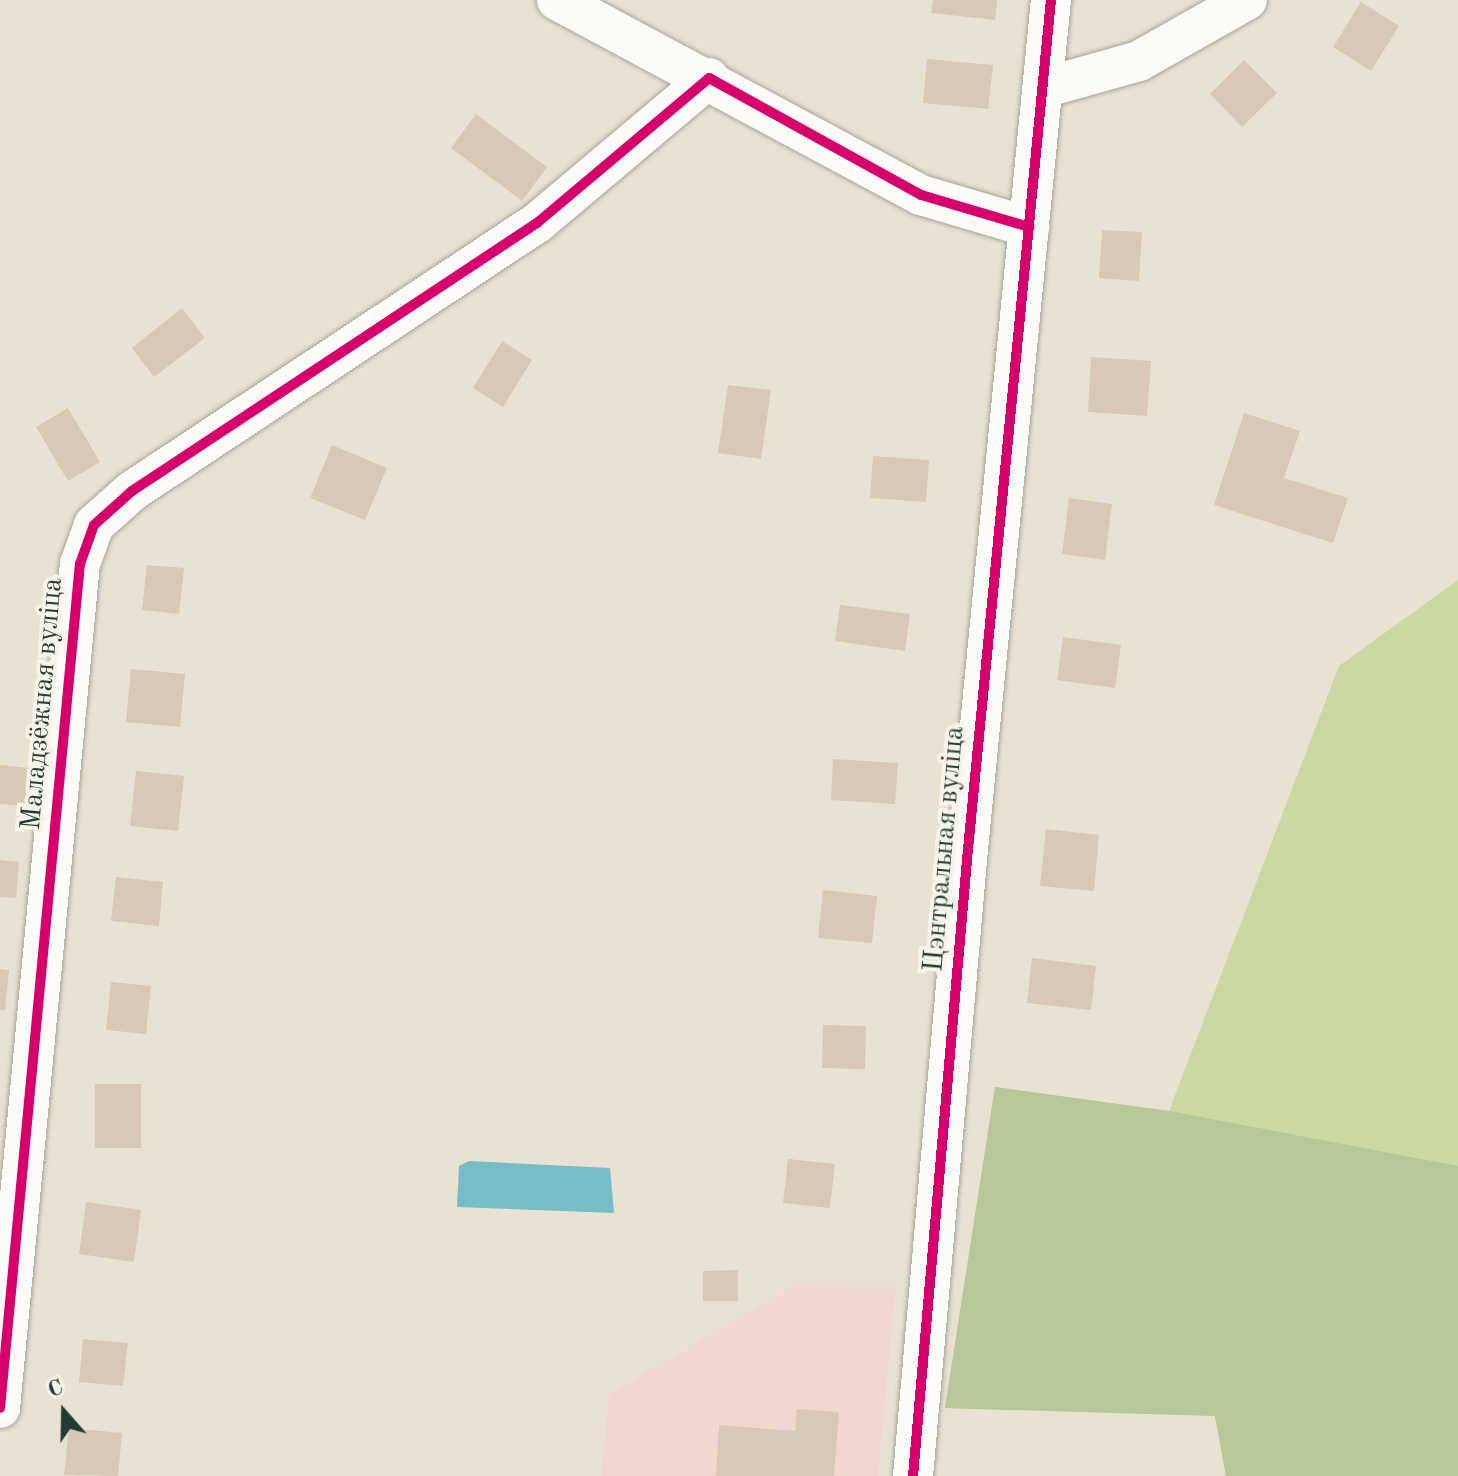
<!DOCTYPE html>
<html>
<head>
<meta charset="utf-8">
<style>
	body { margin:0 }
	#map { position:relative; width:1458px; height:1476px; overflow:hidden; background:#e9e2d3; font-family:"Old Standard TT",serif }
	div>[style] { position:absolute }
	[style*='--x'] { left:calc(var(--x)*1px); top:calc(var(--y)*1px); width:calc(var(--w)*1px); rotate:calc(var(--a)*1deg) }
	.built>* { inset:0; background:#f1d8cf }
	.green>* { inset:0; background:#cad8a1 }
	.forest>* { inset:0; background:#b6c898 }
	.water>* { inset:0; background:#76bdc8 }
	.building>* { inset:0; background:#d8c8b7 }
	.roads { filter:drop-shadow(0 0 2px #a5a59b) drop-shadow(0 0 2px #a5a59b) }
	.minor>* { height:40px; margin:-20px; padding:0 20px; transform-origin:20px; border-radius:20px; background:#fcfbf8 }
	.cycleway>* { height:10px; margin:-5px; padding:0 5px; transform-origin:5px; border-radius:5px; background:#d6006c }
	span { translate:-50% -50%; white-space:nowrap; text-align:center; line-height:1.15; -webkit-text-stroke:8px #f7f3e8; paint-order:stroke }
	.street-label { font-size:28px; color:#1f3d34 }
	.north { position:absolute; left:24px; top:1372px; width:80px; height:80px; -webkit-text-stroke:6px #f7f3e8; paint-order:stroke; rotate:340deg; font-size:22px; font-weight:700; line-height:32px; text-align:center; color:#1f3d34 }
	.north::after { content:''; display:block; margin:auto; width:28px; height:36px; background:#1f3d34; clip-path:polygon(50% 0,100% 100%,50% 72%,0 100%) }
</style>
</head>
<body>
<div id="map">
	<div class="built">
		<div style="clip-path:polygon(799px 1283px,896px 1284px,878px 1476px,601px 1476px,609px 1394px)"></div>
	</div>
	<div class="green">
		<div style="clip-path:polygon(1458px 580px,1458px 1476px,1226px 1476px,1215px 1416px,945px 1408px,995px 1087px,1169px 1111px,1339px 666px)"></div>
	</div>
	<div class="forest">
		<div style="clip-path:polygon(995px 1087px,1169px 1111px,1458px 1166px,1458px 1476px,1226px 1476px,1215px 1416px,945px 1408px)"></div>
	</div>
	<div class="water">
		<div style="clip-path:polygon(469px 1161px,610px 1168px,614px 1213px,457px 1207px,459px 1166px)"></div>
	</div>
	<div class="building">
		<div style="clip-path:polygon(933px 0,997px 0,995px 20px,931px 13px)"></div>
		<div style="clip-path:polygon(1361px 2px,1399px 26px,1371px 71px,1333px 47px)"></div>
		<div style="clip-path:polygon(927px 59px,993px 65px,988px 109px,923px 103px)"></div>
		<div style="clip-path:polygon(1244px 60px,1277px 93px,1242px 127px,1210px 94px)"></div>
		<div style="clip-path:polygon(476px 114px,547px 167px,522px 201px,451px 148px)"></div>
		<div style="clip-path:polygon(1102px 230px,1142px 232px,1139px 281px,1099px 278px)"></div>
		<div style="clip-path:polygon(182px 308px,205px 338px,154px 377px,132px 348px)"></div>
		<div style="clip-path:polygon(502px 341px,532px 360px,503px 407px,473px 388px)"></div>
		<div style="clip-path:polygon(1091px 357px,1151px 361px,1147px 416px,1088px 412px)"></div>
		<div style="clip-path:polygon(728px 385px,771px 390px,761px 459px,718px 453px)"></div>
		<div style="clip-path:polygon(68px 408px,100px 462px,68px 481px,36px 427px)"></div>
		<div style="clip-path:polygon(1244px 413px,1300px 431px,1284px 478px,1348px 498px,1333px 543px,1214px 505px)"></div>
		<div style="clip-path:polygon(332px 445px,387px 468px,365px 520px,310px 498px)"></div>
		<div style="clip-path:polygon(873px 456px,929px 460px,926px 502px,870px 498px)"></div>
		<div style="clip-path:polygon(1069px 498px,1112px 504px,1105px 560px,1062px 554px)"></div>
		<div style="clip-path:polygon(147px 565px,184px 568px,179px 614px,142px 610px)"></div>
		<div style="clip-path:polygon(840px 605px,910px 614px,905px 651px,835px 641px)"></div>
		<div style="clip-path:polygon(1063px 637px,1121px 645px,1115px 688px,1057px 680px)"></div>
		<div style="clip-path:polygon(131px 669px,185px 674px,180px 727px,126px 722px)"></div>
		<div style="clip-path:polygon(833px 759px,898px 763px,895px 804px,831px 800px)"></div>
		<div style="clip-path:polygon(0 765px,29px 768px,25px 806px,0 804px)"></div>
		<div style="clip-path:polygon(136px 771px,184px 776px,178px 831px,130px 826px)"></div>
		<div style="clip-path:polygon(1046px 829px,1099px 835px,1094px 891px,1040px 886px)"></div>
		<div style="clip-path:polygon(0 860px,19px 862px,16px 898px,0 897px)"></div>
		<div style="clip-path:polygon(116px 877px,163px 882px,159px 926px,111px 921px)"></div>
		<div style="clip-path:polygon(823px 890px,877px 896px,872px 943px,818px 938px)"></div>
		<div style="clip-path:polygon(1032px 958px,1096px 966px,1091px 1010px,1027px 1003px)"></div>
		<div style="clip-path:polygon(0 969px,9px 970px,5px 1010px,0 1010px)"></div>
		<div style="clip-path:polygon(111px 982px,151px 986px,146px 1034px,106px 1030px)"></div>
		<div style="clip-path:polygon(823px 1025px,866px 1026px,865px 1069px,822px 1068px)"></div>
		<div style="clip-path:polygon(95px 1084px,141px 1084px,141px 1148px,95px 1148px)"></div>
		<div style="clip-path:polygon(788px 1159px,835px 1164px,830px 1208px,783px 1203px)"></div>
		<div style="clip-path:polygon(86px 1202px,141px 1210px,134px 1262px,79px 1254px)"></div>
		<div style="clip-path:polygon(738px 1270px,738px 1301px,703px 1301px,703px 1271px)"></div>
		<div style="clip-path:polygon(83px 1339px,128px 1343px,123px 1386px,79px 1382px)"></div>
		<div style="clip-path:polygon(797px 1409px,839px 1412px,834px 1476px,716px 1476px,719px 1425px,795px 1431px)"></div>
		<div style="clip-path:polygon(69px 1428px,122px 1433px,118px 1476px,64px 1475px)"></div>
	</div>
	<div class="roads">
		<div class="minor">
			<div style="--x:557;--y:0;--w:413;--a:28.2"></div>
			<div style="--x:921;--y:195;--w:113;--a:16.5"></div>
			<div style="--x:1043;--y:88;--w:100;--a:-15.7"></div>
			<div style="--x:1139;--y:61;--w:124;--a:-29.5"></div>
			<div style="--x:0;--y:1408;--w:848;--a:-84.59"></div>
			<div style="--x:80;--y:564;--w:41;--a:-70.3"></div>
			<div style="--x:94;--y:525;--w:51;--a:-41.8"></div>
			<div style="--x:132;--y:491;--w:486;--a:-33.5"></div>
			<div style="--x:537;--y:223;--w:225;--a:-40.1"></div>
			<div style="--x:913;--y:1476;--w:629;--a:-84.99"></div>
			<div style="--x:968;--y:849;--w:853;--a:-84.42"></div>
		</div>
	</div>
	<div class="cycleway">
		<div style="--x:0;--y:1408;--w:848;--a:-84.59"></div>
		<div style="--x:80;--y:564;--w:41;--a:-70.3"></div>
		<div style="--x:94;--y:525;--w:51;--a:-41.8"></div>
		<div style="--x:132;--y:491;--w:486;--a:-33.5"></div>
		<div style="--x:537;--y:223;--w:225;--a:-40.1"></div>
		<div style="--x:709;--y:78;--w:242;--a:28.9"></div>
		<div style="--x:921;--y:195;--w:113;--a:16.5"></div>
		<div style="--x:913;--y:1476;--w:629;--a:-84.99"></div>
		<div style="--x:968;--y:849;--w:853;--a:-84.42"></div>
	</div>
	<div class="street-label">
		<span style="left:43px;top:704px;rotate:-85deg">Маладзёжная вуліца</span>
		<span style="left:945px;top:849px;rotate:-85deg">Цэнтральная вуліца</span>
	</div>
	<div class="north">С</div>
</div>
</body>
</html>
